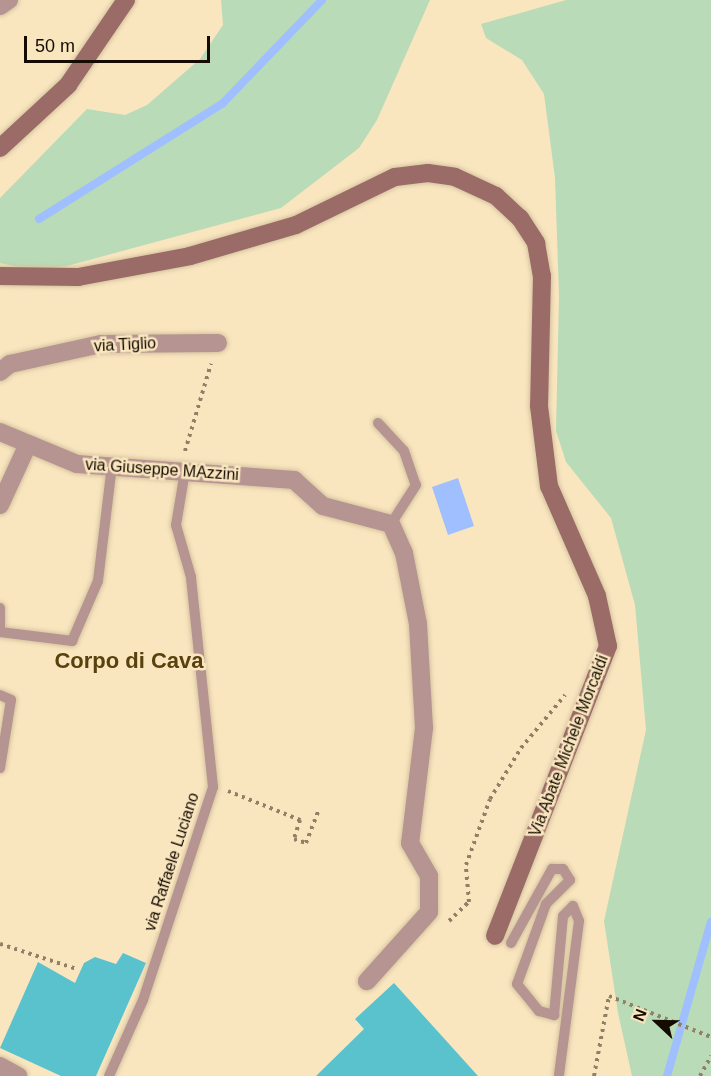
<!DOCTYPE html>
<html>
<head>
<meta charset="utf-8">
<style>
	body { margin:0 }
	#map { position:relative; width:711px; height:1076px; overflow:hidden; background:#f9e6bf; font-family:Helvetica,sans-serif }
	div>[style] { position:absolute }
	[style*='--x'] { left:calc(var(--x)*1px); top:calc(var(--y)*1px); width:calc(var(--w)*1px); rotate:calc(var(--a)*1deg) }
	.green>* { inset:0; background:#b9dbb8 }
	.water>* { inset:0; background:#a0bffe }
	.stream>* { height:8px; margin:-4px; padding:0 4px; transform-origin:4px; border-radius:4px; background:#a0bffe }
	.building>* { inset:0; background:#5ac2cd }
	.path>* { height:4px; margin-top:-2px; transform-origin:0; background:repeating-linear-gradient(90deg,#8f8066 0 3px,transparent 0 7.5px) }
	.roads { filter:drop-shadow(0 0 2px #d5c3a0) drop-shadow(0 0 2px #d5c3a0) }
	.lane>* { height:10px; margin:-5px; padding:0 5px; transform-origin:5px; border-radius:5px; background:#b69491 }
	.street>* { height:18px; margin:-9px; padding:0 9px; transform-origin:9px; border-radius:9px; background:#b69491 }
	.secondary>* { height:18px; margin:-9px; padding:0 9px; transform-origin:9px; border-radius:9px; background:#9b6b67 }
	span { translate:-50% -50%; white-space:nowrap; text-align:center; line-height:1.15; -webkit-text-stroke:5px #f9e6bf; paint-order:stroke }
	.street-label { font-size:16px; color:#160b00 }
	.district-label { font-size:22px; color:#58410c; font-weight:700 }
	.north { position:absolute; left:627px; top:992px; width:60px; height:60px; -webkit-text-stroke:4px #f9e6bf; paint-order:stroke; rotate:292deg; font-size:16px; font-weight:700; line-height:24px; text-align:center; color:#160b00 }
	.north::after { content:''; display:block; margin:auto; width:21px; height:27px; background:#160b00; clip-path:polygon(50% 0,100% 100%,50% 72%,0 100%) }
	.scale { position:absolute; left:24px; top:36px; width:186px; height:27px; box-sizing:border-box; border:3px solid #160b00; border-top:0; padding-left:8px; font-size:18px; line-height:21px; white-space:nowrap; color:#160b00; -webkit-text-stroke:4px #f9e6bf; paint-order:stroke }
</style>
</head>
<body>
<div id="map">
	<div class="green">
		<div style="clip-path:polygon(221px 0,430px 0,377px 120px,359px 148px,281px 208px,67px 266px,32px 270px,0 263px,0 198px,87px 109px,125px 115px,147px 105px,200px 59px,223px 25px)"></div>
		<div style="clip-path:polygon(566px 0,711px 0,711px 1076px,632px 1076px,618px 1013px,604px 921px,646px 730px,635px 605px,611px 518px,566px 462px,556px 431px,559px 296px,555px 178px,544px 94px,522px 60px,486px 38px,481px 24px)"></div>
	</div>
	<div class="water">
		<div style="clip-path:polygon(458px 478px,474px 526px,448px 535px,432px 487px)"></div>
	</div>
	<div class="stream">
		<div style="--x:39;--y:219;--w:218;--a:-32.2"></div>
		<div style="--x:223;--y:103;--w:143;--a:-46.1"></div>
		<div style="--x:667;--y:1076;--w:160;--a:-74.1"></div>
	</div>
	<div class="building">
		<div style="clip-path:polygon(123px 953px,146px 963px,96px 1076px,61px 1076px,0 1048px,38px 962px,75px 983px,84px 963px,95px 957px,116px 964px)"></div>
		<div style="clip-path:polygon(394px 983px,478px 1076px,316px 1076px,364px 1029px,355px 1019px)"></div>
	</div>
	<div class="path">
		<div style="--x:185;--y:451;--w:91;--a:-73.4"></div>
		<div style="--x:228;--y:791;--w:78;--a:21.9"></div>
		<div style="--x:300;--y:820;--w:20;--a:108"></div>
		<div style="--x:294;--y:839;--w:13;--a:18"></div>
		<div style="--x:306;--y:843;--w:34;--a:-69"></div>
		<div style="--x:449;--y:921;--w:28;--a:-44"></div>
		<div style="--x:469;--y:902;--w:37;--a:-95"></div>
		<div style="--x:466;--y:865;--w:70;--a:-70"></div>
		<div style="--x:490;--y:799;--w:60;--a:-58.7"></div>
		<div style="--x:521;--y:748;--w:69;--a:-50.3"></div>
		<div style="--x:0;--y:944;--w:81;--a:18"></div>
		<div style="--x:594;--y:1076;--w:81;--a:-79.4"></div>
		<div style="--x:609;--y:996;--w:110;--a:21.9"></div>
		<div style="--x:700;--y:1076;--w:23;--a:-61"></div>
	</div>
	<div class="roads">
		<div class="lane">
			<div style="--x:378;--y:423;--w:38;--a:47"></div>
			<div style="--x:404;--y:451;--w:36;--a:71"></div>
			<div style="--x:416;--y:485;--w:46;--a:122.7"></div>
			<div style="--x:0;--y:608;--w:19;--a:90"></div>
			<div style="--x:0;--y:632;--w:73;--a:7.1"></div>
			<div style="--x:72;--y:641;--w:65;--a:-66.6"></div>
			<div style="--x:98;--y:581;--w:116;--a:-83.1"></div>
			<div style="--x:0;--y:695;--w:12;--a:24"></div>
			<div style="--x:11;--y:700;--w:69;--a:99.2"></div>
			<div style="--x:511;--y:943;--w:85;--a:-61"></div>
			<div style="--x:552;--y:869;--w:11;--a:0"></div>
			<div style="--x:563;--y:869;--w:13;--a:58"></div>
			<div style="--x:570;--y:880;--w:34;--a:135"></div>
			<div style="--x:546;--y:904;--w:85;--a:109.9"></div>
			<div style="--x:517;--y:984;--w:35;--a:51"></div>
			<div style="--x:539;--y:1011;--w:16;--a:15"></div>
			<div style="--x:554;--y:1015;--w:99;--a:-84.8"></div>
			<div style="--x:563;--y:916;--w:14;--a:-45"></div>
			<div style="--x:573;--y:906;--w:16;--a:68"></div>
			<div style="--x:579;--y:921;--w:156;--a:97.4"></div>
			<div style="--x:109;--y:1076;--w:83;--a:-65.9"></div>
			<div style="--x:143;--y:1000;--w:224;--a:-71.8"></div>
			<div style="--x:213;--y:787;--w:211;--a:-96"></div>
			<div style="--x:191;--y:577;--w:54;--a:-106.1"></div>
			<div style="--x:176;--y:525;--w:55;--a:-80.5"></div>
		</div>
		<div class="street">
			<div style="--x:0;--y:6;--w:11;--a:-34"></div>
			<div style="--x:0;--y:372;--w:13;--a:-39"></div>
			<div style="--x:10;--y:364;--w:93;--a:-12.4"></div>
			<div style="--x:101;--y:344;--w:117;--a:-0.5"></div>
			<div style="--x:0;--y:432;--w:83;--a:22.6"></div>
			<div style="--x:77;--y:464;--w:218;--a:4.2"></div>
			<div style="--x:294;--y:480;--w:39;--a:42"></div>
			<div style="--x:323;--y:506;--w:70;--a:14.8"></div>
			<div style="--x:391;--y:524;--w:32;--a:66"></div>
			<div style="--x:404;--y:553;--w:72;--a:78.8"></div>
			<div style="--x:418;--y:624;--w:104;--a:86.7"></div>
			<div style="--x:424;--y:728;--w:116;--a:96.9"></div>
			<div style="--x:410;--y:843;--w:38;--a:60"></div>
			<div style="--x:429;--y:876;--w:36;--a:90"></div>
			<div style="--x:429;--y:912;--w:93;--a:131.9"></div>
			<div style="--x:0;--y:505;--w:67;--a:-65.3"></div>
			<div style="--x:0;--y:1066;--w:21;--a:29"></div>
		</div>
		<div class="secondary">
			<div style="--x:0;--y:148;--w:93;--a:-42.8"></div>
			<div style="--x:68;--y:85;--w:103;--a:-55.7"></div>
			<div style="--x:0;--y:276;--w:78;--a:0.7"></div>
			<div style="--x:78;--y:277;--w:114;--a:-10.6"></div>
			<div style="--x:190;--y:256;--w:110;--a:-16.3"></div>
			<div style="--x:296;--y:225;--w:110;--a:-25.9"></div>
			<div style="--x:395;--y:177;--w:33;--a:-7"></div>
			<div style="--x:428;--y:173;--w:27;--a:8"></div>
			<div style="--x:455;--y:177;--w:45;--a:24.9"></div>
			<div style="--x:496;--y:196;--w:33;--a:43"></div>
			<div style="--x:520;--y:218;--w:30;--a:57"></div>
			<div style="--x:536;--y:243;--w:34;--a:80"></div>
			<div style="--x:542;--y:276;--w:130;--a:91.3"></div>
			<div style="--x:539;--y:406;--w:81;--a:82.9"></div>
			<div style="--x:549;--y:486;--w:120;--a:66.4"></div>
			<div style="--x:597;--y:596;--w:51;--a:77.6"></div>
			<div style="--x:608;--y:646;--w:311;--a:111.3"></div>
		</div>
	</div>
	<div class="street-label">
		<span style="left:125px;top:345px;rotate:-3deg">via Tiglio</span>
		<span style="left:162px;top:470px;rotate:4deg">via Giuseppe MAzzini</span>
		<span style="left:569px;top:746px;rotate:-69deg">Via Abate Michele Morcaldi</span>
		<span style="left:172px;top:862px;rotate:-72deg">via Raffaele Luciano</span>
	</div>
	<div class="district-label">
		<span style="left:129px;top:661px">Corpo di Cava</span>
	</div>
	<div class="north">N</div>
	<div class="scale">50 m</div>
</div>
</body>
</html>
